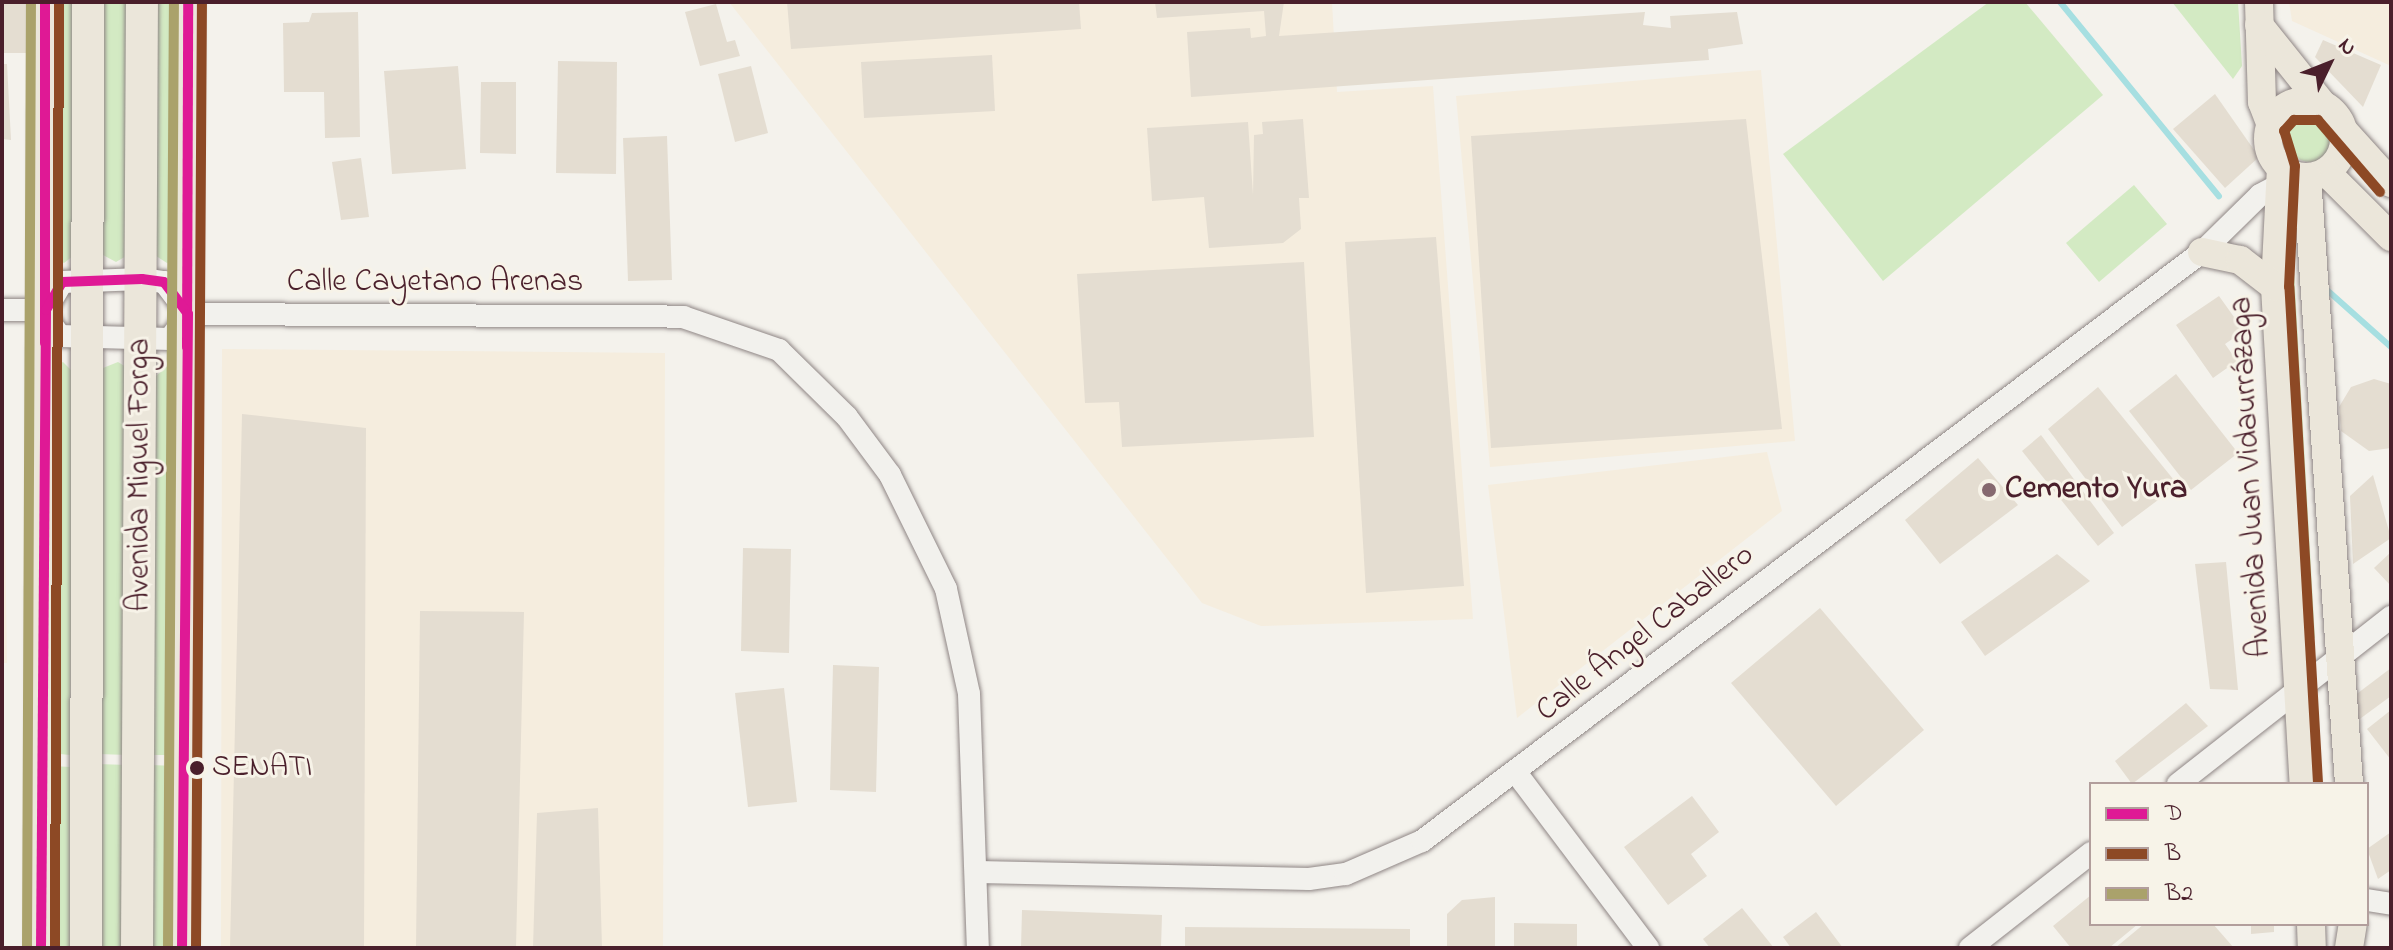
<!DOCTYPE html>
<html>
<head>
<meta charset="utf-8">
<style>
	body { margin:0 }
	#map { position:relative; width:2393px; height:950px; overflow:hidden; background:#f4f2ec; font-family:"Indie Flower",sans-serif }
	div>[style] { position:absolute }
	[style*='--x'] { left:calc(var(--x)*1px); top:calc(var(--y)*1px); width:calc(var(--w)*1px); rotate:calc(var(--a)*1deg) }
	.built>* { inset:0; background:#f5edde }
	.green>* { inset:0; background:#d3eac3 }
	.round { border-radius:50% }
	.stream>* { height:6px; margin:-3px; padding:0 3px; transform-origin:3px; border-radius:3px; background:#a6dfe1 }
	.building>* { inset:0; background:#e4ddd1 }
	.roads { filter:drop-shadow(0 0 2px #8f8685) drop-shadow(0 0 2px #8f8685) }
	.minor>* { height:22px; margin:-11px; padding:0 11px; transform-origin:11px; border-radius:11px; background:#f2f1ed }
	.major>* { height:28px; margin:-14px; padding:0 14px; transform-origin:14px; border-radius:14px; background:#ebe6da }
	.major>.ring { margin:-14px; padding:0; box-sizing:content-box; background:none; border:28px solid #ebe6da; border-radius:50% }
	.highway>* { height:32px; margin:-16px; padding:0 16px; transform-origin:16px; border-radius:16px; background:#ebe6da }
	.bus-1>* { height:10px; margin:-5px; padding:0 5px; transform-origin:5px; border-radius:5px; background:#df1995 }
	.bus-2>* { height:10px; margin:-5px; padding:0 5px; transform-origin:5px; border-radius:5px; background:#8d4925 }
	.bus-3>* { height:10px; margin:-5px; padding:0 5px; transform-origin:5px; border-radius:5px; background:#aaa26b }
	.dots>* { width:22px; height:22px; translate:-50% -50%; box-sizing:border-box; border:4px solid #f7f3e8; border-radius:50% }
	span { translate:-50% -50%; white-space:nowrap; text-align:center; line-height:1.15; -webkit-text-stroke:6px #f7f3e8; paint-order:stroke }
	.bus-label { font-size:30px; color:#4a1f2b }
	.left { translate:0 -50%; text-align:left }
	.street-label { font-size:32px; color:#4a1f2b }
	.poi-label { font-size:32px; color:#4a1f2b; font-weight:700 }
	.frame { position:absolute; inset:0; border:4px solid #4a1f2b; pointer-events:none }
	.legend { position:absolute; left:2089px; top:782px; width:280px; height:144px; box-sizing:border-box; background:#f7f3e8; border:2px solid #b29e9c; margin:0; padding:10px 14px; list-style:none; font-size:24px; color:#4a1f2b }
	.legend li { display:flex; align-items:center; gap:16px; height:40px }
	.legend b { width:40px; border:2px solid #b29e9c }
	.north { position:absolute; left:2289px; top:24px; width:80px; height:80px; -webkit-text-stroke:6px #f7f3e8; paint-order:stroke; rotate:47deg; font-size:22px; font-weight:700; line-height:32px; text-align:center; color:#4a1f2b }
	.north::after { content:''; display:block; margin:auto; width:28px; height:36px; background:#4a1f2b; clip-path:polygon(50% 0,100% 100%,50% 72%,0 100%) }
</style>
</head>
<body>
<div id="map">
	<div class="built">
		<div style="clip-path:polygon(729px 2px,1332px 2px,1337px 92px,1433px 86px,1473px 619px,1261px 626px,1202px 603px)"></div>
		<div style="clip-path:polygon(2289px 2px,2391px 2px,2391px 66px,2292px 21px)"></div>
		<div style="clip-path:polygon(1761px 70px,1795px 441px,1490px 467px,1456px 96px)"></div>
		<div style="clip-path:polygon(2px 331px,7px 663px,2px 663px)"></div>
		<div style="clip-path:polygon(222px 349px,665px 353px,663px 948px,221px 948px)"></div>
		<div style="clip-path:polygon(1767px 452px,1782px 511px,1517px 718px,1488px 485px)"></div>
	</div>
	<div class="green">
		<div style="clip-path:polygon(55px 2px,74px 2px,73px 256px,64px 263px,57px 259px)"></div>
		<div style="clip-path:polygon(102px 2px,129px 2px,128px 255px,116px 262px,103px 255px)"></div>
		<div style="clip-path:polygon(155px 2px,178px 2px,174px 260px,167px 263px,156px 256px)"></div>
		<div style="clip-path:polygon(1989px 2px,2025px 2px,2103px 95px,1883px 281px,1783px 154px)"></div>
		<div style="clip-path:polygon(2172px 2px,2238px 2px,2242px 66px,2233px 79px)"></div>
		<div class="round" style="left:2287px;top:116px;width:46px;height:46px"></div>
		<div style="clip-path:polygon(2134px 185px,2167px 224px,2099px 282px,2066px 243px)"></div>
		<div style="clip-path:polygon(2291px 217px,2315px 638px,2303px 643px,2284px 301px)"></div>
		<div style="clip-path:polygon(63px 362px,73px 372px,70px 755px,50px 753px,56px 365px)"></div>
		<div style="clip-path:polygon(118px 362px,126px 367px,128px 755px,98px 754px,103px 368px)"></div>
		<div style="clip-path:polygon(167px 366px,174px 370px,174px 755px,152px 755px,156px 376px)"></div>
		<div style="clip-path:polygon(97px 764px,128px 765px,126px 948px,96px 948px)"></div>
		<div style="clip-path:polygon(152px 765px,175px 766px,173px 948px,151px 948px)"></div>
		<div style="clip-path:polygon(51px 766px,71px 767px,70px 948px,51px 948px)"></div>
	</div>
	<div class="stream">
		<div style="--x:2060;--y:2;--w:251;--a:50.7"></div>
		<div style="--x:2327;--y:290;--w:86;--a:41.7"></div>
	</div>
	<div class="building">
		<div style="clip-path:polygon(2px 2px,26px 2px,26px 53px,2px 53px)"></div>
		<div style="clip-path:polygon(787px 2px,1079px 2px,1081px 29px,791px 49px)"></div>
		<div style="clip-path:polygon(1155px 2px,1284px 2px,1279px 36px,1645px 12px,1643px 25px,1671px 28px,1670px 16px,1737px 12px,1743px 44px,1708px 49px,1709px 60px,1191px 97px,1187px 32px,1250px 28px,1251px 38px,1266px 36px,1264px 11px,1157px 18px)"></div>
		<div style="clip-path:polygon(716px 4px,727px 42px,735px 40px,740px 56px,700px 66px,685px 12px)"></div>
		<div style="clip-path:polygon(358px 12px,360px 137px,325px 138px,324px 92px,284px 92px,283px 23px,309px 22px,312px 13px)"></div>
		<div style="clip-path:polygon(2323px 40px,2381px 65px,2363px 107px,2315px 57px)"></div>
		<div style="clip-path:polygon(992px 55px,995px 111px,864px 118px,861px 62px)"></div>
		<div style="clip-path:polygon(558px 61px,617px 62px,616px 174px,556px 173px)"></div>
		<div style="clip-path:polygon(2px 64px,7px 64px,11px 140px,2px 139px)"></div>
		<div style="clip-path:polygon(458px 66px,466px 169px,392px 174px,384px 71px)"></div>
		<div style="clip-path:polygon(751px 66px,768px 133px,735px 142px,718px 74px)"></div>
		<div style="clip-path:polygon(481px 82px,516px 82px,516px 154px,480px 153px)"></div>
		<div style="clip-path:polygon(2215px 94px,2259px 157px,2225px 188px,2173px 129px)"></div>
		<div style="clip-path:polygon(1303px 119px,1309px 198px,1299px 198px,1301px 229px,1283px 243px,1209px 248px,1204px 197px,1152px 201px,1147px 128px,1248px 122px,1253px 195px,1254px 135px,1263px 134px,1262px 122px)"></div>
		<div style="clip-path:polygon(1746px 119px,1782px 429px,1491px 448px,1471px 136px)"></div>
		<div style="clip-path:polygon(667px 136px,672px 280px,628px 281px,623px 138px)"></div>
		<div style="clip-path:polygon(361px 158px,369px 217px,341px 220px,332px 162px)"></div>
		<div style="clip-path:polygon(1436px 237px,1464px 586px,1366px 593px,1345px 242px)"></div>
		<div style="clip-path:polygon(1304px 262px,1314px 437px,1122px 447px,1119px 402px,1085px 403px,1077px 274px)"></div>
		<div style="clip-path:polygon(2219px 296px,2244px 331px,2225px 344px,2237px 361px,2213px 378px,2176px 325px)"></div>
		<div style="clip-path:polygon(2176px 374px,2238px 453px,2191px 490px,2129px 411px)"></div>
		<div style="clip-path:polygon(2374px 379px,2391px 384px,2391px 448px,2369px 451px,2341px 431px,2339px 407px,2351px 387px)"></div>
		<div style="clip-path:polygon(2098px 387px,2178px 485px,2122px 527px,2048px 429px)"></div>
		<div style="clip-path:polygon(242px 414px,366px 428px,364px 948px,230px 948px)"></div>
		<div style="clip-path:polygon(2041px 435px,2114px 533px,2098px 546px,2022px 451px)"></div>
		<div style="clip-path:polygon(1978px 458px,2018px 505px,1940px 564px,1905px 520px)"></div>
		<div style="clip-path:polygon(2373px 475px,2391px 538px,2353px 564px,2350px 496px)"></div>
		<div style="clip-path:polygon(743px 548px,791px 549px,789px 653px,741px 651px)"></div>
		<div style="clip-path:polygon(2391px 552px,2391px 586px,2374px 568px)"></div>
		<div style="clip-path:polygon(2057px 554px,2090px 581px,1985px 656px,1961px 622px)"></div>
		<div style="clip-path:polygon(2226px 562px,2238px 690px,2210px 689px,2195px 564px)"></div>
		<div style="clip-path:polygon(1820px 608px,1924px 730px,1836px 806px,1731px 683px)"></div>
		<div style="clip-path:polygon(420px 611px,524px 612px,516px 948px,416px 948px)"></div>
		<div style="clip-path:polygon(833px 665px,879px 667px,876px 792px,830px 790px)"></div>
		<div style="clip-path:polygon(2391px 668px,2391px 696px,2357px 721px,2354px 696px)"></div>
		<div style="clip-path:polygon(784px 688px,797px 802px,748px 807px,735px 693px)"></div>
		<div style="clip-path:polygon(2186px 703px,2208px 726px,2132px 784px,2115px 761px)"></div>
		<div style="clip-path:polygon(2391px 710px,2391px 760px,2367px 729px)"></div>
		<div style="clip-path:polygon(1692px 796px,1719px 832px,1691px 854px,1707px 876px,1668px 905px,1624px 847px)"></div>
		<div style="clip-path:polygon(598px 808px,602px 948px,533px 948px,537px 813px)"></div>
		<div style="clip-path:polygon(2391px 832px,2391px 870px,2378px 879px,2367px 849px)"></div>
		<div style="clip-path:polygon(2091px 895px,2091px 924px,2138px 924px,2109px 948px,2071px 948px,2053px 926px)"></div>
		<div style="clip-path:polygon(1495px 897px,1495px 948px,1447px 948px,1447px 914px,1462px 900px)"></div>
		<div style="clip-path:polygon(1742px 908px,1774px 948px,1710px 948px,1703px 939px)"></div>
		<div style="clip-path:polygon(1022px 910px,1162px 915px,1161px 948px,1021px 948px)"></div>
		<div style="clip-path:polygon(1816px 912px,1843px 948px,1791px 948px,1783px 937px)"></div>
		<div style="clip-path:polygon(1514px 923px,1577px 924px,1577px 948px,1514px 948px)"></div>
		<div style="clip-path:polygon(2144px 924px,2213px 924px,2234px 948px,2115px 948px)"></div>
		<div style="clip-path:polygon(2251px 924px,2274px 924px,2274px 932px,2251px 934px)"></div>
		<div style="clip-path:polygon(1185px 927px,1410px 929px,1410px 948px,1185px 948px)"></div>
	</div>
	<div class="roads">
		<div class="minor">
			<div style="--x:142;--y:279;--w:22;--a:8"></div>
			<div style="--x:164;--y:282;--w:40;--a:53"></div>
			<div style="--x:188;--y:314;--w:31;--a:126"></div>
			<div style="--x:170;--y:339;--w:110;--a:-178.4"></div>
			<div style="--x:60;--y:336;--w:14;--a:-126"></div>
			<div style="--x:52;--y:325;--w:16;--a:-112"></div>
			<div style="--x:46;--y:310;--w:32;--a:-60"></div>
			<div style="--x:62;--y:282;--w:80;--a:-2.1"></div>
			<div style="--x:2;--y:310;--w:44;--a:0"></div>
			<div style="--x:188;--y:314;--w:495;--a:0.3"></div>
			<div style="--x:683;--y:317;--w:102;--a:19"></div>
			<div style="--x:779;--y:350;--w:95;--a:44.6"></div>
			<div style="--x:847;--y:417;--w:72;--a:53.4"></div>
			<div style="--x:890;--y:475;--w:127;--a:63.8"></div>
			<div style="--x:946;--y:589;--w:107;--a:77.6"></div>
			<div style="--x:969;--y:694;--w:254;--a:88"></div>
			<div style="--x:1517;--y:774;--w:218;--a:53"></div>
			<div style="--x:2178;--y:784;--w:271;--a:-38.1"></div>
			<div style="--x:978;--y:872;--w:331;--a:1.2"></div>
			<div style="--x:1309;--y:879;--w:37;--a:-8"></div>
			<div style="--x:1346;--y:874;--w:83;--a:-23.5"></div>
			<div style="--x:1422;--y:841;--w:977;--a:-37.06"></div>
			<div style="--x:2202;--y:252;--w:81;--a:-44.5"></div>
			<div style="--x:2260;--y:195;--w:36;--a:-28"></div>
			<div style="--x:2367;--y:900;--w:24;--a:9"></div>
			<div style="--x:1970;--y:948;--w:154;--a:-38.1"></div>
		</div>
		<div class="major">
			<div style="--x:2259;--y:2;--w:100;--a:88.3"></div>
			<div style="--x:2262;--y:102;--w:25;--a:69"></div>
			<div style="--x:2259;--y:25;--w:104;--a:51.3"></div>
			<div class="ring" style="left:2268px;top:101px;width:48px;height:48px"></div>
			<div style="--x:2342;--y:129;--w:73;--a:47.8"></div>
			<div style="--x:2281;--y:167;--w:120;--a:92.9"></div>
			<div style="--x:2275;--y:287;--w:498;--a:86.7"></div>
			<div style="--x:2326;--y:172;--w:92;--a:45"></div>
			<div style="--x:2307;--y:177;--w:608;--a:86.04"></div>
			<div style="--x:2202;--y:252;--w:39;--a:12"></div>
			<div style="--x:2240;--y:260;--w:44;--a:37.6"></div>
			<div style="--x:2311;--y:924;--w:24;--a:88"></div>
			<div style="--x:41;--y:948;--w:946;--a:-89.76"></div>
			<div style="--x:182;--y:948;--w:946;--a:-89.64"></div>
			<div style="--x:2349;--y:948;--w:24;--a:-81"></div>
		</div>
		<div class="highway">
			<div style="--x:86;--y:948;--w:946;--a:-89.88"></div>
			<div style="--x:137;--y:948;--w:946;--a:-89.7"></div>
		</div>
	</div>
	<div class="bus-1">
		<div style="--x:45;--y:2;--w:341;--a:90"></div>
		<div style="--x:187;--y:347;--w:345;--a:-89.8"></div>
		<div style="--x:41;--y:948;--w:638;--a:-89.55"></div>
		<div style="--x:46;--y:310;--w:32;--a:-60"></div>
		<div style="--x:62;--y:282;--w:80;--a:-2.1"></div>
		<div style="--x:142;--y:279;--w:22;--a:8"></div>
		<div style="--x:164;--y:282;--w:40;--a:53"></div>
		<div style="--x:188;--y:314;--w:634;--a:90.54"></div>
	</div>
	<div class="bus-2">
		<div style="--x:2318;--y:783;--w:497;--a:-93.3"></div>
		<div style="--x:2289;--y:287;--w:121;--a:-87.2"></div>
		<div style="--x:2295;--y:166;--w:37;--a:-107"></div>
		<div style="--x:2284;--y:131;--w:15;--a:-48"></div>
		<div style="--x:2294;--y:120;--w:24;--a:0"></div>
		<div style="--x:2318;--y:120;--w:95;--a:49.3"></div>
		<div style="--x:55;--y:948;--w:946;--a:-89.76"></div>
		<div style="--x:196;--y:948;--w:946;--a:-89.64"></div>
	</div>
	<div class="bus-3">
		<div style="--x:27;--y:948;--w:946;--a:-89.76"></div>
		<div style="--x:168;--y:948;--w:946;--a:-89.64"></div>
	</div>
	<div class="dots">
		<div style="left:1989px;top:490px;background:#86696f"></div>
		<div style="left:197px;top:768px;background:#4a1f2b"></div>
	</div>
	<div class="bus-label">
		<span class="left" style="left:212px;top:768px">SENATI</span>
	</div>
	<div class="street-label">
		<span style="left:435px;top:283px">Calle Cayetano Arenas</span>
		<span style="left:141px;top:475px;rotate:-90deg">Avenida Miguel Forga</span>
		<span style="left:2252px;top:477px;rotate:-93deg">Avenida Juan Vidaurrázaga</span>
		<span style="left:1646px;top:634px;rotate:-38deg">Calle Ángel Caballero</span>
	</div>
	<div class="poi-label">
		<span class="left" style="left:2005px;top:490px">Cemento Yura</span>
	</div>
	<div class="frame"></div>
	<ul class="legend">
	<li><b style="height:10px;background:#df1995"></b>D</li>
	<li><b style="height:10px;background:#8d4925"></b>B</li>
	<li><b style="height:10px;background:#aaa26b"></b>B2</li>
	</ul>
	<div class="north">N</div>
</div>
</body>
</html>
